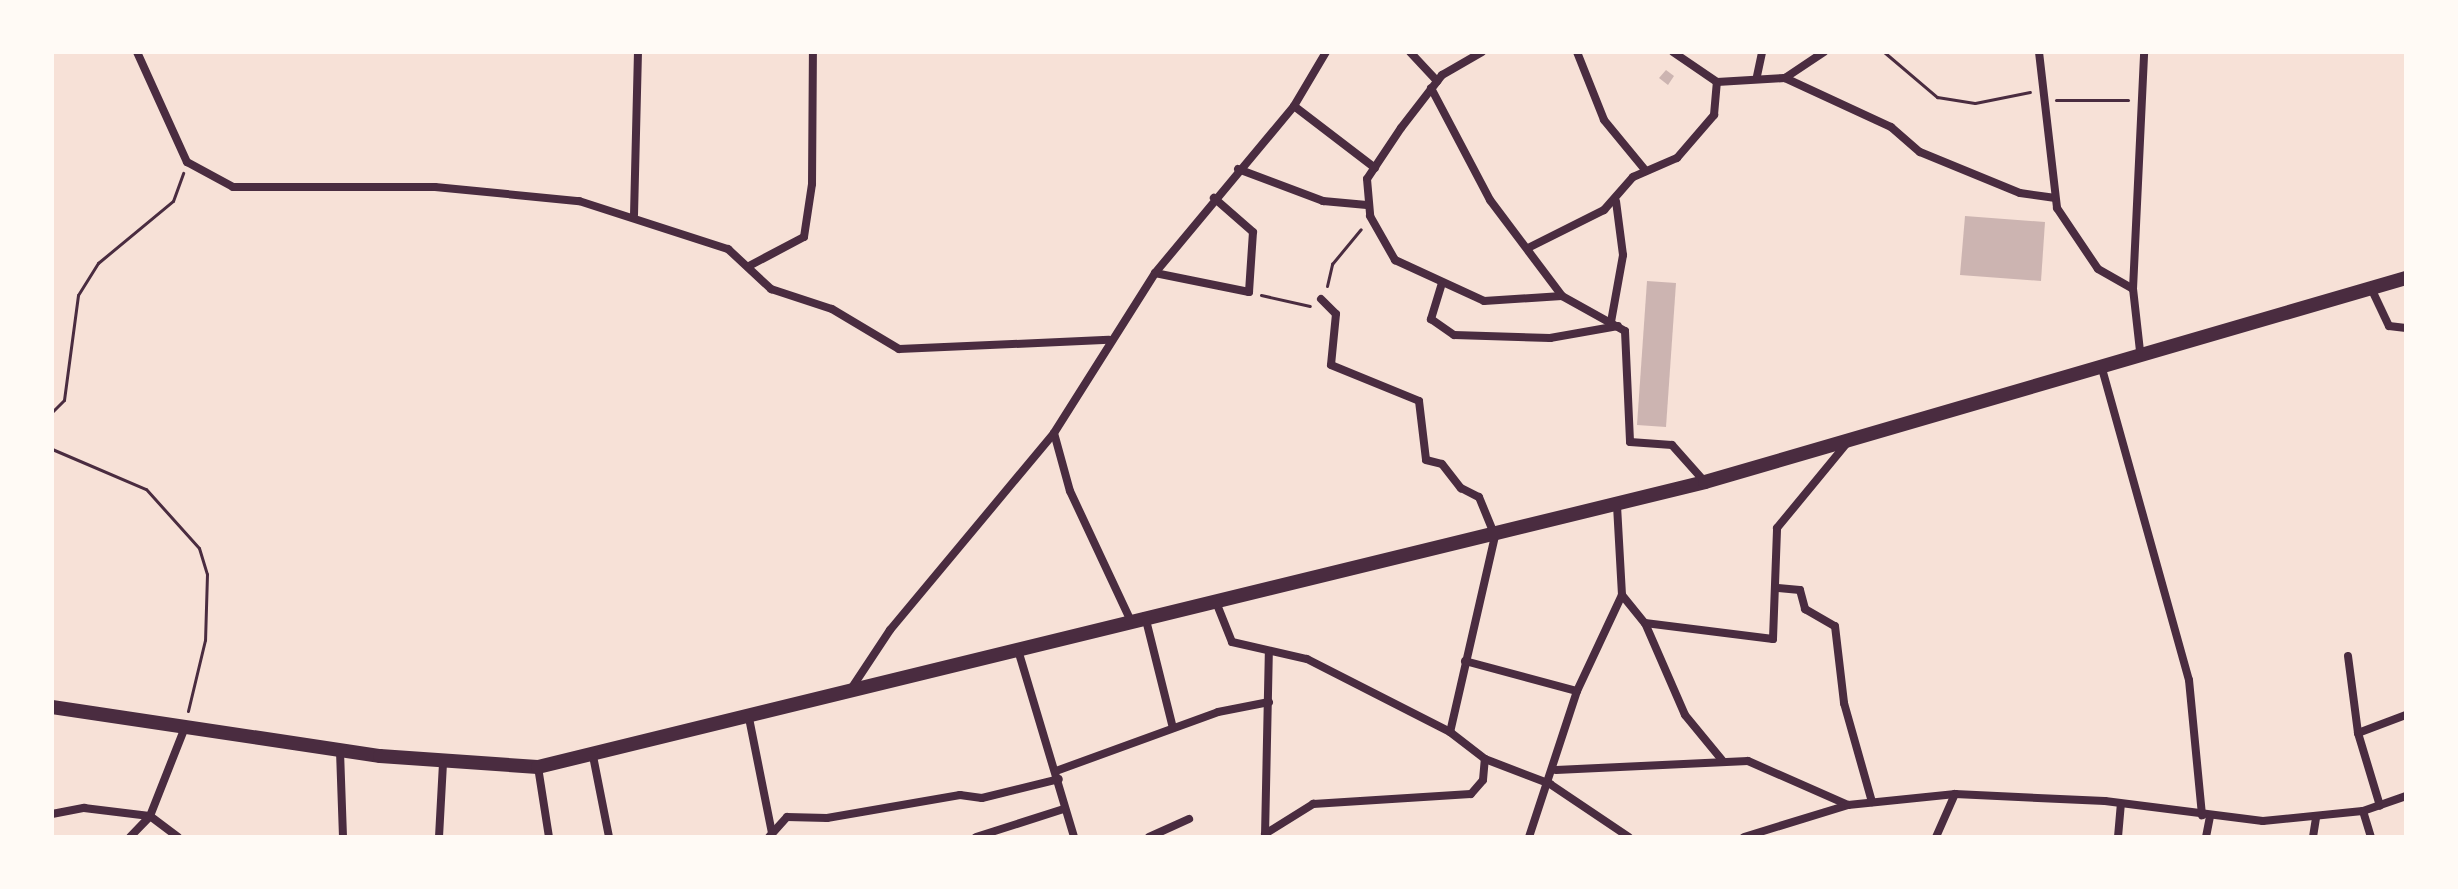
<!DOCTYPE html>
<html>
<head>
<meta charset="utf-8">
<style>
	body { margin:0 }
	#map { position:relative; width:2458px; height:889px; overflow:hidden; background:#f7e1d7; font-family:Rubik,sans-serif }
	div>[style] { position:absolute }
	[style*='--x'] { left:calc(var(--x)*1px); top:calc(var(--y)*1px); width:calc(var(--w)*1px); rotate:calc(var(--a)*1deg) }
	.building>* { inset:0; background:#ccb4b1 }
	.path>* { height:3px; margin:-1.5px; padding:0 1.5px; transform-origin:1.5px; border-radius:1.5px; background:#4a2c40 }
	.minor>* { height:8px; margin:-4px; padding:0 4px; transform-origin:4px; border-radius:4px; background:#4a2c40 }
	.tertiary>* { height:14px; margin:-7px; padding:0 7px; transform-origin:7px; border-radius:7px; background:#4a2c40 }
	span { translate:-50% -50%; white-space:nowrap; text-align:center; line-height:1.15; -webkit-text-stroke:7px #fffaf5; paint-order:stroke }
	.frame { position:absolute; inset:0; border:54px solid #fffaf5; pointer-events:none }
</style>
</head>
<body>
<div id="map">
	<div class="building">
		<div style="clip-path:polygon(1666px 70px,1674px 76px,1668px 85px,1659px 78px)"></div>
		<div style="clip-path:polygon(1965px 216px,2045px 222px,2041px 281px,1960px 275px)"></div>
		<div style="clip-path:polygon(1647px 281px,1676px 283px,1666px 427px,1637px 425px)"></div>
	</div>
	<div class="path">
		<div style="--x:1884;--y:52;--w:70;--a:40.3"></div>
		<div style="--x:1937;--y:97;--w:38;--a:9"></div>
		<div style="--x:1975;--y:103;--w:56;--a:-11.3"></div>
		<div style="--x:2056;--y:100;--w:72;--a:0"></div>
		<div style="--x:1327;--y:286;--w:23;--a:-77"></div>
		<div style="--x:1332;--y:264;--w:45;--a:-50.4"></div>
		<div style="--x:1261;--y:295;--w:50;--a:12.7"></div>
		<div style="--x:52;--y:412;--w:17;--a:-45"></div>
		<div style="--x:64;--y:400;--w:106;--a:-82.4"></div>
		<div style="--x:78;--y:295;--w:38;--a:-58"></div>
		<div style="--x:98;--y:263;--w:97;--a:-39.6"></div>
		<div style="--x:173;--y:201;--w:30;--a:-70"></div>
		<div style="--x:52;--y:449;--w:102;--a:23.1"></div>
		<div style="--x:146;--y:489;--w:79;--a:48.1"></div>
		<div style="--x:199;--y:548;--w:27;--a:73"></div>
		<div style="--x:207;--y:574;--w:66;--a:91.7"></div>
		<div style="--x:205;--y:640;--w:73;--a:103.5"></div>
	</div>
	<div class="minor">
		<div style="--x:137;--y:52;--w:121;--a:65.6"></div>
		<div style="--x:187;--y:162;--w:52;--a:28.5"></div>
		<div style="--x:233;--y:187;--w:202;--a:0"></div>
		<div style="--x:435;--y:187;--w:145;--a:5.6"></div>
		<div style="--x:579;--y:201;--w:157;--a:17.9"></div>
		<div style="--x:728;--y:249;--w:59;--a:42.9"></div>
		<div style="--x:771;--y:289;--w:64;--a:18.2"></div>
		<div style="--x:832;--y:309;--w:78;--a:30.8"></div>
		<div style="--x:899;--y:349;--w:210;--a:-2.5"></div>
		<div style="--x:1410;--y:52;--w:40;--a:47"></div>
		<div style="--x:1482;--y:52;--w:46;--a:150.1"></div>
		<div style="--x:1442;--y:75;--w:67;--a:127.7"></div>
		<div style="--x:1401;--y:128;--w:61;--a:123.7"></div>
		<div style="--x:1367;--y:179;--w:37;--a:85"></div>
		<div style="--x:1370;--y:216;--w:51;--a:60.4"></div>
		<div style="--x:1395;--y:260;--w:98;--a:24.7"></div>
		<div style="--x:1484;--y:301;--w:78;--a:-3.7"></div>
		<div style="--x:1577;--y:52;--w:73;--a:68.3"></div>
		<div style="--x:1604;--y:120;--w:66;--a:50.5"></div>
		<div style="--x:1673;--y:52;--w:53;--a:34.3"></div>
		<div style="--x:1717;--y:82;--w:68;--a:-3.4"></div>
		<div style="--x:1785;--y:78;--w:117;--a:24.8"></div>
		<div style="--x:1891;--y:127;--w:38;--a:41"></div>
		<div style="--x:1920;--y:152;--w:108;--a:22.3"></div>
		<div style="--x:2020;--y:193;--w:34;--a:8"></div>
		<div style="--x:2039;--y:52;--w:157;--a:83.4"></div>
		<div style="--x:2057;--y:208;--w:73;--a:56.1"></div>
		<div style="--x:2098;--y:269;--w:40;--a:29.7"></div>
		<div style="--x:1757;--y:76;--w:25;--a:-78"></div>
		<div style="--x:1785;--y:78;--w:47;--a:-33.7"></div>
		<div style="--x:1431;--y:88;--w:127;--a:62.2"></div>
		<div style="--x:1490;--y:200;--w:120;--a:53.1"></div>
		<div style="--x:1562;--y:296;--w:72;--a:29.1"></div>
		<div style="--x:1625;--y:331;--w:111;--a:87.4"></div>
		<div style="--x:1630;--y:442;--w:42;--a:4.1"></div>
		<div style="--x:1672;--y:445;--w:50;--a:48.3"></div>
		<div style="--x:1294;--y:106;--w:102;--a:37.4"></div>
		<div style="--x:1238;--y:169;--w:91;--a:20.6"></div>
		<div style="--x:1323;--y:201;--w:44;--a:5.2"></div>
		<div style="--x:634;--y:215;--w:163;--a:-88.6"></div>
		<div style="--x:1530;--y:247;--w:83;--a:-26.6"></div>
		<div style="--x:1604;--y:210;--w:44;--a:-48.7"></div>
		<div style="--x:1633;--y:177;--w:48;--a:-23.4"></div>
		<div style="--x:1677;--y:158;--w:57;--a:-49.3"></div>
		<div style="--x:1714;--y:115;--w:33;--a:-85"></div>
		<div style="--x:749;--y:266;--w:62;--a:-27.8"></div>
		<div style="--x:804;--y:237;--w:54;--a:-81.4"></div>
		<div style="--x:812;--y:184;--w:132;--a:-89.6"></div>
		<div style="--x:1155;--y:273;--w:96;--a:11.4"></div>
		<div style="--x:1249;--y:292;--w:60;--a:-86.2"></div>
		<div style="--x:1253;--y:232;--w:52;--a:-138.9"></div>
		<div style="--x:1442;--y:283;--w:38;--a:107"></div>
		<div style="--x:1431;--y:319;--w:28;--a:35"></div>
		<div style="--x:1454;--y:335;--w:96;--a:1.8"></div>
		<div style="--x:1550;--y:338;--w:69;--a:-10"></div>
		<div style="--x:2371;--y:288;--w:42;--a:64.7"></div>
		<div style="--x:2389;--y:326;--w:17;--a:7"></div>
		<div style="--x:1321;--y:299;--w:21;--a:45"></div>
		<div style="--x:1336;--y:314;--w:51;--a:95.6"></div>
		<div style="--x:1331;--y:365;--w:95;--a:22.2"></div>
		<div style="--x:1419;--y:401;--w:59;--a:83.2"></div>
		<div style="--x:1426;--y:460;--w:16;--a:14"></div>
		<div style="--x:1442;--y:464;--w:31;--a:52"></div>
		<div style="--x:1461;--y:488;--w:20;--a:27"></div>
		<div style="--x:1479;--y:497;--w:42;--a:67.7"></div>
		<div style="--x:1495;--y:536;--w:201;--a:102.9"></div>
		<div style="--x:1611;--y:322;--w:68;--a:-79.8"></div>
		<div style="--x:1623;--y:255;--w:54;--a:-97.4"></div>
		<div style="--x:2140;--y:351;--w:62;--a:-96.4"></div>
		<div style="--x:2133;--y:289;--w:237;--a:-87.3"></div>
		<div style="--x:2101;--y:365;--w:327;--a:74.4"></div>
		<div style="--x:2189;--y:680;--w:136;--a:84.5"></div>
		<div style="--x:1054;--y:433;--w:60;--a:74.6"></div>
		<div style="--x:1070;--y:491;--w:141;--a:64.9"></div>
		<div style="--x:1778;--y:588;--w:22;--a:5"></div>
		<div style="--x:1800;--y:590;--w:20;--a:75"></div>
		<div style="--x:1805;--y:609;--w:34;--a:30"></div>
		<div style="--x:1835;--y:626;--w:78;--a:83.3"></div>
		<div style="--x:1844;--y:703;--w:103;--a:74.2"></div>
		<div style="--x:1622;--y:595;--w:36;--a:51"></div>
		<div style="--x:1645;--y:623;--w:100;--a:66.5"></div>
		<div style="--x:1685;--y:715;--w:58;--a:50.6"></div>
		<div style="--x:1216;--y:602;--w:43;--a:68.2"></div>
		<div style="--x:1232;--y:642;--w:77;--a:12.8"></div>
		<div style="--x:1307;--y:659;--w:161;--a:27"></div>
		<div style="--x:1450;--y:732;--w:44;--a:37.6"></div>
		<div style="--x:1485;--y:759;--w:70;--a:21"></div>
		<div style="--x:1550;--y:784;--w:95;--a:33.9"></div>
		<div style="--x:1145;--y:616;--w:115;--a:76"></div>
		<div style="--x:1645;--y:623;--w:129;--a:7.1"></div>
		<div style="--x:1773;--y:639;--w:111;--a:-87.9"></div>
		<div style="--x:1777;--y:528;--w:112;--a:-50.5"></div>
		<div style="--x:1018;--y:650;--w:195;--a:73.3"></div>
		<div style="--x:2348;--y:656;--w:78;--a:82.6"></div>
		<div style="--x:2358;--y:733;--w:76;--a:73.2"></div>
		<div style="--x:1465;--y:661;--w:116;--a:15"></div>
		<div style="--x:851;--y:689;--w:71;--a:-56.5"></div>
		<div style="--x:890;--y:630;--w:256;--a:-50.2"></div>
		<div style="--x:1054;--y:433;--w:189;--a:-57.7"></div>
		<div style="--x:1155;--y:273;--w:217;--a:-50.2"></div>
		<div style="--x:1294;--y:106;--w:63;--a:-59.3"></div>
		<div style="--x:749;--y:718;--w:117;--a:78.7"></div>
		<div style="--x:2358;--y:733;--w:51;--a:-20.6"></div>
		<div style="--x:340;--y:751;--w:86;--a:88"></div>
		<div style="--x:593;--y:756;--w:83;--a:78.8"></div>
		<div style="--x:538;--y:767;--w:71;--a:81.1"></div>
		<div style="--x:1556;--y:770;--w:192;--a:-2.7"></div>
		<div style="--x:1748;--y:761;--w:109;--a:23.7"></div>
		<div style="--x:1056;--y:771;--w:172;--a:-20"></div>
		<div style="--x:1218;--y:712;--w:52;--a:-11.1"></div>
		<div style="--x:2363;--y:811;--w:27;--a:73"></div>
		<div style="--x:52;--y:814;--w:33;--a:-11"></div>
		<div style="--x:84;--y:808;--w:66;--a:6.9"></div>
		<div style="--x:150;--y:816;--w:35;--a:37"></div>
		<div style="--x:1265;--y:834;--w:57;--a:-32"></div>
		<div style="--x:1313;--y:804;--w:158;--a:-3.6"></div>
		<div style="--x:1471;--y:794;--w:18;--a:-49"></div>
		<div style="--x:1483;--y:780;--w:21;--a:-85"></div>
		<div style="--x:1265;--y:836;--w:184;--a:-88.8"></div>
		<div style="--x:130;--y:837;--w:29;--a:-46"></div>
		<div style="--x:150;--y:816;--w:96;--a:-68.5"></div>
		<div style="--x:439;--y:837;--w:74;--a:-86.9"></div>
		<div style="--x:769;--y:837;--w:27;--a:-48"></div>
		<div style="--x:787;--y:817;--w:40;--a:1.4"></div>
		<div style="--x:827;--y:818;--w:135;--a:-9.8"></div>
		<div style="--x:960;--y:795;--w:22;--a:8"></div>
		<div style="--x:982;--y:798;--w:79;--a:-13.9"></div>
		<div style="--x:976;--y:837;--w:92;--a:-17.7"></div>
		<div style="--x:1149;--y:837;--w:44;--a:-24.2"></div>
		<div style="--x:1529;--y:837;--w:154;--a:-71.8"></div>
		<div style="--x:1577;--y:691;--w:106;--a:-64.9"></div>
		<div style="--x:1622;--y:595;--w:90;--a:-93.2"></div>
		<div style="--x:1744;--y:837;--w:109;--a:-17.1"></div>
		<div style="--x:1848;--y:805;--w:108;--a:-5.9"></div>
		<div style="--x:1955;--y:794;--w:150;--a:2.7"></div>
		<div style="--x:2105;--y:801;--w:159;--a:7.2"></div>
		<div style="--x:2263;--y:821;--w:100;--a:-5.7"></div>
		<div style="--x:2363;--y:811;--w:46;--a:-19.2"></div>
		<div style="--x:1936;--y:837;--w:47;--a:-66.2"></div>
		<div style="--x:2118;--y:837;--w:33;--a:-85"></div>
		<div style="--x:2206;--y:837;--w:21;--a:-79"></div>
		<div style="--x:2313;--y:837;--w:19;--a:-81"></div>
	</div>
	<div class="tertiary">
		<div style="--x:52;--y:707;--w:332;--a:8.5"></div>
		<div style="--x:380;--y:756;--w:158;--a:4"></div>
		<div style="--x:538;--y:767;--w:1201;--a:-13.72"></div>
		<div style="--x:1705;--y:482;--w:730;--a:-16.23"></div>
	</div>
	<div class="frame"></div>
</div>
</body>
</html>
